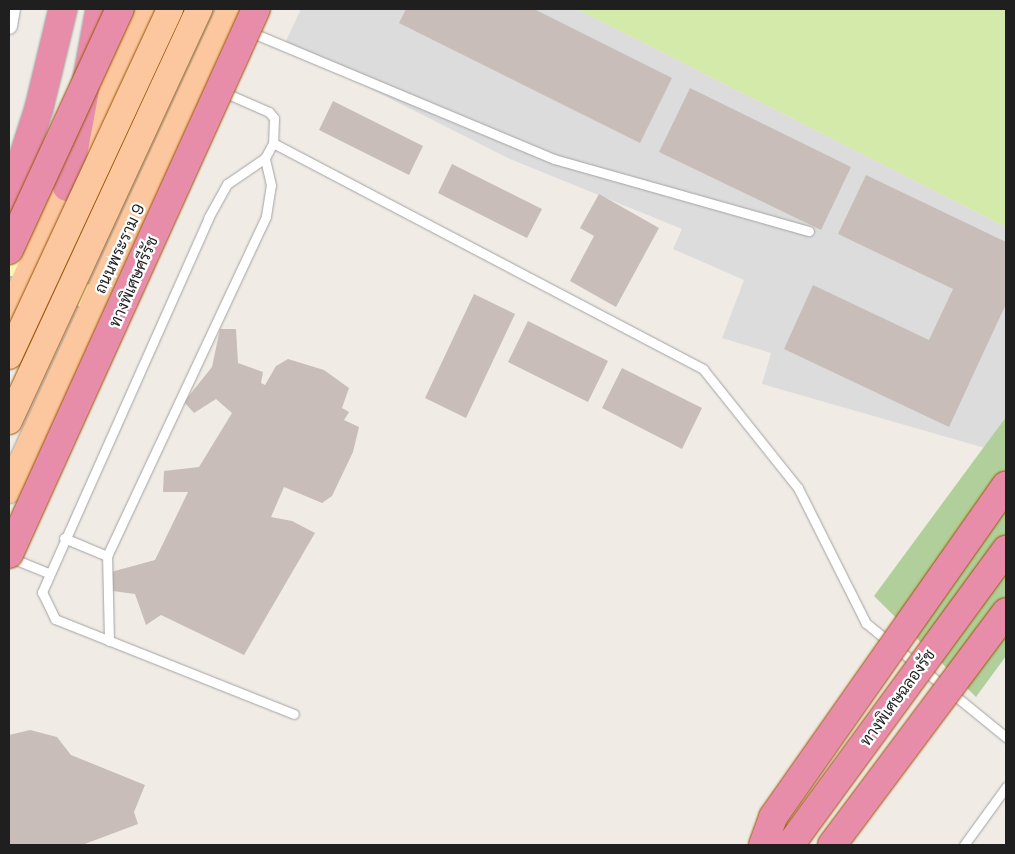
<!DOCTYPE html>
<html>
<head>
<meta charset="utf-8">
<style>
	body { margin:0 }
	#map { position:relative; width:1015px; height:854px; overflow:hidden; background:#f0ebe5; font-family:"Space Grotesk",Sarabun,sans-serif }
	div>[style] { position:absolute }
	[style*='--x'] { left:calc(var(--x)*1px); top:calc(var(--y)*1px); width:calc(var(--w)*1px); rotate:calc(var(--a)*1deg) }
	.residential>* { inset:0; background:#dddcdc }
	.grass>* { inset:0; background:#d3eaab }
	.forest>* { inset:0; background:#b1cf9a }
	.building>* { inset:0; background:#c8bdb8 }
	.roads { filter:drop-shadow(0 0 1px #a3a3a3) drop-shadow(0 0 1px #a3a3a3) }
	.lane>* { height:9px; margin:-4.5px; padding:0 4.5px; transform-origin:4.5px; border-radius:4.5px; background:#fff }
	.street>* { height:16px; margin:-8px; padding:0 8px; transform-origin:8px; border-radius:8px; background:#fff }
	.secondary>* { height:24px; margin:-12px; padding:0 12px; transform-origin:12px; border-radius:12px; background:#faf4b9 }
	.primary>* { height:26px; margin:-13px; padding:0 13px; transform-origin:13px; border-radius:13px; background:#fcc79e }
	.highway>* { height:28px; margin:-14px; padding:0 14px; transform-origin:14px; border-radius:14px; background:#e78daa }
	.bridges { filter:drop-shadow(0 0 1px #9a5200) drop-shadow(0 0 1px #9a5200) }
	.primary-bridge>* { height:26px; margin:-13px; padding:0 13px; transform-origin:13px; border-radius:13px; background:#fcc79e }
	.highway-bridge>* { height:28px; margin:-14px; padding:0 14px; transform-origin:14px; border-radius:14px; background:#e78daa }
	span { translate:-50% -50%; white-space:nowrap; text-align:center; line-height:1.15; -webkit-text-stroke:4.5px #fff; paint-order:stroke }
	.street-label { font-size:16px; color:#1f1f1f }
	.frame { position:absolute; inset:0; border:10px solid #1f1f1f; pointer-events:none }
</style>
</head>
<body>
<div id="map">
	<div class="residential">
		<div style="clip-path:polygon(301px 9px,577px 9px,1006px 227px,1006px 417px,985px 448px,762px 384px,771px 353px,722px 338px,744px 280px,673px 249px,682px 229px,510px 159px,284px 45px)"></div>
	</div>
	<div class="grass">
		<div style="clip-path:polygon(577px 9px,1006px 9px,1006px 227px)"></div>
	</div>
	<div class="forest">
		<div style="clip-path:polygon(1006px 417px,1006px 656px,976px 697px,874px 596px)"></div>
	</div>
	<div class="building">
		<div style="clip-path:polygon(406px 9px,534px 9px,672px 78px,640px 143px,399px 23px)"></div>
		<div style="clip-path:polygon(690px 88px,851px 167px,821px 230px,659px 152px)"></div>
		<div style="clip-path:polygon(333px 101px,423px 146px,409px 175px,319px 130px)"></div>
		<div style="clip-path:polygon(452px 164px,542px 209px,527px 238px,438px 193px)"></div>
		<div style="clip-path:polygon(866px 175px,1006px 242px,1006px 304px,949px 427px,784px 349px,813px 285px,929px 340px,953px 289px,838px 234px)"></div>
		<div style="clip-path:polygon(599px 194px,659px 228px,616px 307px,570px 281px,594px 236px,580px 228px)"></div>
		<div style="clip-path:polygon(474px 294px,515px 314px,466px 418px,425px 398px)"></div>
		<div style="clip-path:polygon(528px 321px,608px 361px,588px 402px,508px 362px)"></div>
		<div style="clip-path:polygon(220px 329px,236px 329px,238px 363px,263px 372px,261px 383px,265px 385px,276px 366px,288px 359px,324px 370px,349px 388px,342px 408px,349px 412px,344px 420px,359px 427px,353px 452px,332px 496px,322px 503px,284px 487px,271px 517px,292px 521px,315px 533px,244px 655px,161px 615px,146px 625px,135px 594px,113px 591px,111px 572px,155px 560px,188px 492px,163px 492px,164px 471px,199px 467px,232px 413px,216px 399px,194px 413px,184px 402px,212px 367px)"></div>
		<div style="clip-path:polygon(622px 368px,702px 408px,682px 449px,602px 408px)"></div>
		<div style="clip-path:polygon(30px 730px,57px 737px,71px 755px,145px 785px,134px 812px,138px 824px,82px 845px,9px 845px,9px 735px)"></div>
	</div>
	<div class="roads">
		<div class="lane">
			<div style="--x:248;--y:31;--w:332;--a:22.7"></div>
			<div style="--x:554;--y:159;--w:265;--a:15.8"></div>
			<div style="--x:221;--y:91;--w:52;--a:23.6"></div>
			<div style="--x:269;--y:112;--w:8;--a:50"></div>
			<div style="--x:274;--y:118;--w:25;--a:92"></div>
			<div style="--x:273;--y:143;--w:17;--a:118"></div>
			<div style="--x:265;--y:158;--w:46;--a:145.6"></div>
			<div style="--x:227;--y:184;--w:38;--a:119"></div>
			<div style="--x:209;--y:217;--w:411;--a:114"></div>
			<div style="--x:42;--y:592;--w:30;--a:64"></div>
			<div style="--x:55;--y:619;--w:257;--a:21.7"></div>
			<div style="--x:273;--y:143;--w:486;--a:27.7"></div>
			<div style="--x:703;--y:369;--w:152;--a:51.4"></div>
			<div style="--x:798;--y:488;--w:151;--a:63.3"></div>
			<div style="--x:866;--y:623;--w:181;--a:39.2"></div>
			<div style="--x:64;--y:538;--w:47;--a:22.7"></div>
			<div style="--x:9;--y:557;--w:42;--a:22.3"></div>
			<div style="--x:109;--y:641;--w:85;--a:-91.3"></div>
			<div style="--x:107;--y:556;--w:375;--a:-64.9"></div>
			<div style="--x:266;--y:216;--w:31;--a:-81"></div>
			<div style="--x:271;--y:185;--w:28;--a:-103"></div>
			<div style="--x:964;--y:845;--w:72;--a:-54.1"></div>
		</div>
		<div class="street">
			<div style="--x:9;--y:26;--w:17;--a:-80"></div>
		</div>
		<div class="secondary">
			<div style="--x:9;--y:262;--w:95;--a:24.1"></div>
		</div>
		<div class="primary">
			<div style="--x:9;--y:315;--w:337;--a:-65.3"></div>
			<div style="--x:9;--y:490;--w:529;--a:-65.32"></div>
		</div>
		<div class="highway">
			<div style="--x:67;--y:187;--w:181;--a:-79.5"></div>
			<div style="--x:9;--y:201;--w:98;--a:-72.1"></div>
			<div style="--x:39;--y:108;--w:102;--a:-76.4"></div>
		</div>
	</div>
	<div class="bridges">
		<div class="primary-bridge">
			<div style="--x:9;--y:356;--w:383;--a:-65.1"></div>
			<div style="--x:9;--y:421;--w:454;--a:-65.2"></div>
		</div>
		<div class="highway-bridge">
			<div style="--x:9;--y:250;--w:265;--a:-65.3"></div>
			<div style="--x:9;--y:554;--w:598;--a:-65.62"></div>
			<div style="--x:763;--y:845;--w:30;--a:-70"></div>
			<div style="--x:773;--y:817;--w:405;--a:-54.9"></div>
			<div style="--x:790;--y:845;--w:366;--a:-53.8"></div>
			<div style="--x:832;--y:845;--w:291;--a:-53.2"></div>
		</div>
	</div>
	<div class="street-label">
		<span style="left:120px;top:249px;rotate:-65deg">ถนนพระราม 9</span>
		<span style="left:134px;top:282px;rotate:-66deg">ทางพิเศษศรีรัช</span>
		<span style="left:898px;top:698px;rotate:-54deg">ทางพิเศษฉลองรัช</span>
	</div>
	<div class="frame"></div>
</div>
</body>
</html>
